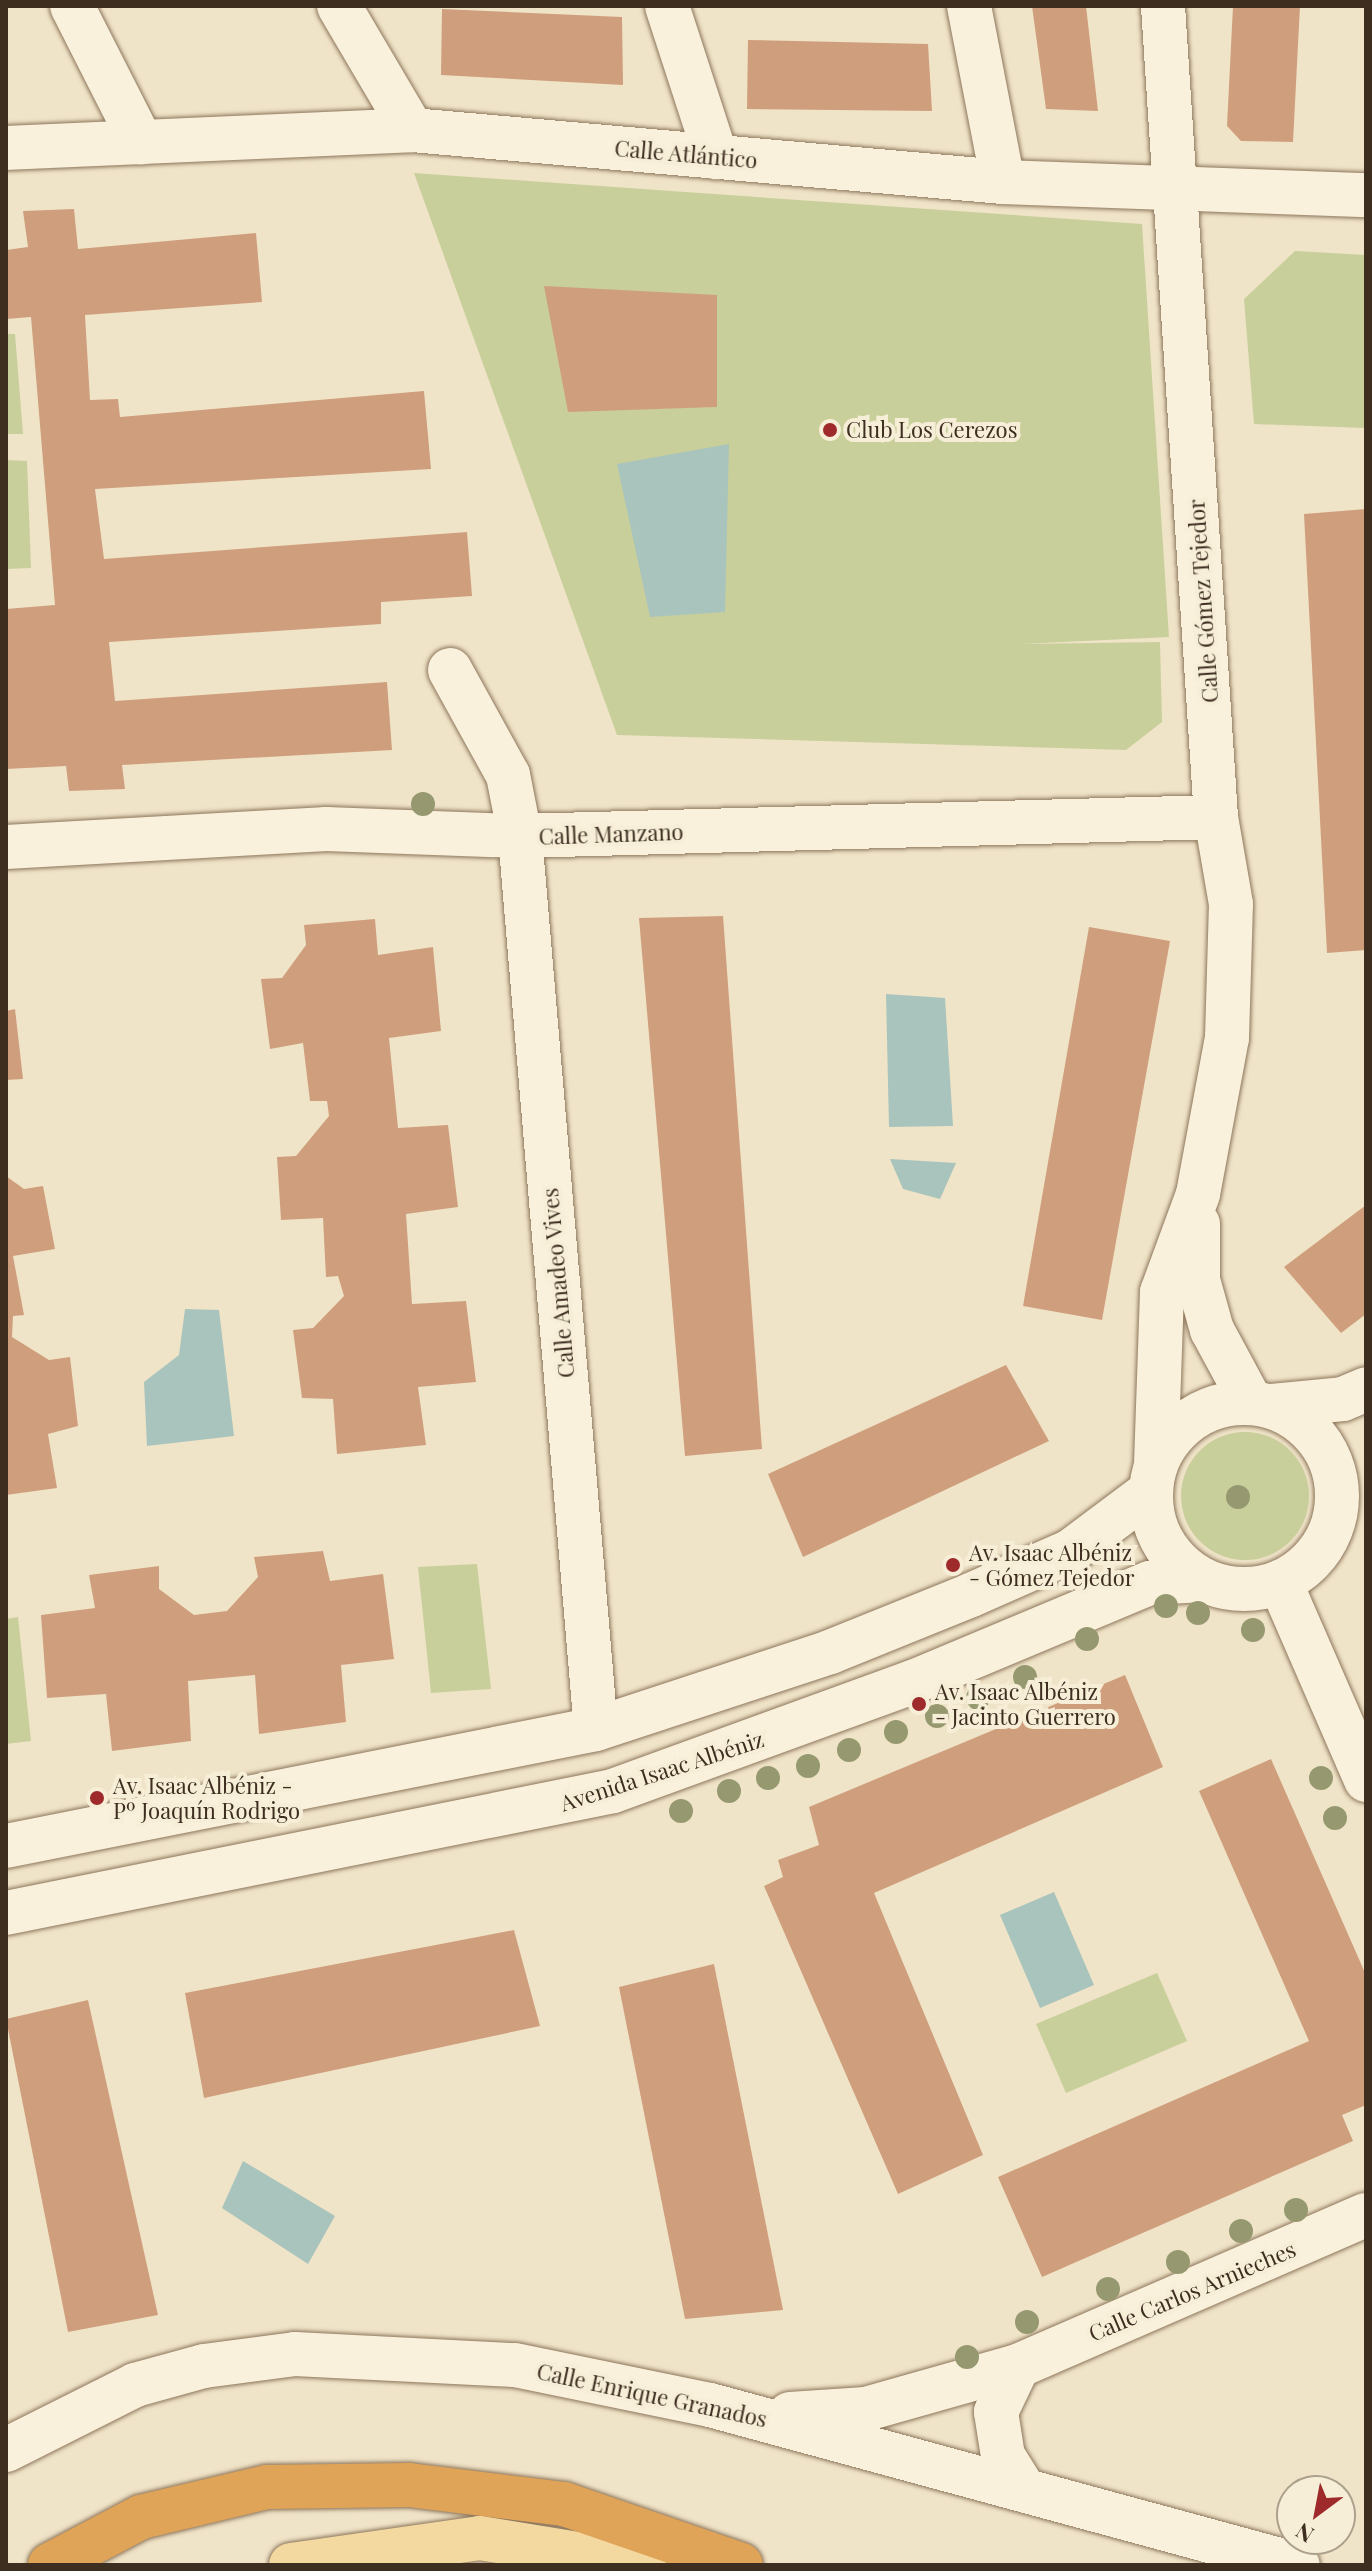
<!DOCTYPE html>
<html>
<head>
<meta charset="utf-8">
<style>
	body { margin:0 }
	#map { position:relative; width:1372px; height:2571px; overflow:hidden; background:#f0e4c8; font-family:"Playfair Display",serif }
	div>[style] { position:absolute }
	[style*='--x'] { left:calc(var(--x)*1px); top:calc(var(--y)*1px); width:calc(var(--w)*1px); rotate:calc(var(--a)*1deg) }
	.green>* { inset:0; background:#c9cf9b }
	.round { border-radius:50% }
	.water>* { inset:0; background:#a9c4bc }
	.building>* { inset:0; background:#cf9f7d }
	.roads { filter:drop-shadow(0 0 2px #8d765c) drop-shadow(0 0 2px #8d765c) }
	.minor>* { height:44px; margin:-22px; padding:0 22px; transform-origin:22px; border-radius:22px; background:#faf1dc }
	.minor>.ring { margin:-22px; padding:0; box-sizing:content-box; background:none; border:44px solid #faf1dc; border-radius:50% }
	.major>* { height:44px; margin:-22px; padding:0 22px; transform-origin:22px; border-radius:22px; background:#f3d9a0 }
	.highway>* { height:44px; margin:-22px; padding:0 22px; transform-origin:22px; border-radius:22px; background:#e0a458 }
	.trees>* { width:24px; height:24px; margin:-12px; border-radius:50%; background:#96986f }
	.dots>* { width:22px; height:22px; translate:-50% -50%; box-sizing:border-box; border:4px solid #f7eed8; border-radius:50% }
	span { translate:-50% -50%; white-space:nowrap; text-align:center; line-height:1.15; -webkit-text-stroke:8px #f7eed8; paint-order:stroke }
	.street-label { font-size:22px; color:#3d2e20 }
	.poi-label { font-size:22px; color:#3d2e20 }
	.left { translate:0 -50%; text-align:left }
	.frame { position:absolute; inset:0; border:8px solid #3d2e20; pointer-events:none }
	.north { position:absolute; left:1276px; top:2475px; width:80px; height:80px; box-sizing:border-box; background:#f7eed8; border:2px solid #ada18e; border-radius:50%; rotate:212deg; font-size:22px; font-weight:700; line-height:32px; text-align:center; color:#3d2e20 }
	.north::after { content:''; display:block; margin:auto; width:28px; height:36px; background:#9e2a2b; clip-path:polygon(50% 0,100% 100%,50% 72%,0 100%) }
</style>
</head>
<body>
<div id="map">
	<div class="green">
		<div style="clip-path:polygon(414px 173px,1142px 224px,1169px 637px,1021px 644px,1160px 642px,1162px 722px,1126px 750px,617px 735px)"></div>
		<div style="clip-path:polygon(1295px 251px,1366px 255px,1366px 428px,1254px 424px,1244px 299px)"></div>
		<div style="clip-path:polygon(6px 334px,15px 334px,23px 434px,6px 434px)"></div>
		<div style="clip-path:polygon(6px 460px,27px 461px,31px 568px,6px 569px)"></div>
		<div class="round" style="left:1181px;top:1432px;width:128px;height:128px"></div>
		<div style="clip-path:polygon(477px 1564px,491px 1689px,431px 1693px,418px 1567px)"></div>
		<div style="clip-path:polygon(18px 1617px,31px 1741px,6px 1744px,6px 1619px)"></div>
		<div style="clip-path:polygon(1157px 1973px,1187px 2041px,1066px 2093px,1036px 2024px)"></div>
	</div>
	<div class="water">
		<div style="clip-path:polygon(729px 444px,725px 612px,650px 617px,617px 464px)"></div>
		<div style="clip-path:polygon(886px 994px,945px 998px,953px 1126px,889px 1127px)"></div>
		<div style="clip-path:polygon(890px 1159px,956px 1163px,940px 1199px,903px 1189px)"></div>
		<div style="clip-path:polygon(185px 1309px,219px 1310px,234px 1436px,147px 1446px,144px 1382px,179px 1355px)"></div>
		<div style="clip-path:polygon(1054px 1892px,1094px 1985px,1040px 2008px,1000px 1915px)"></div>
		<div style="clip-path:polygon(243px 2161px,335px 2216px,308px 2264px,222px 2208px)"></div>
	</div>
	<div class="building">
		<div style="clip-path:polygon(1032px 6px,1086px 6px,1098px 111px,1046px 109px)"></div>
		<div style="clip-path:polygon(1233px 6px,1300px 6px,1293px 142px,1241px 141px,1227px 126px)"></div>
		<div style="clip-path:polygon(442px 9px,622px 17px,623px 85px,441px 75px)"></div>
		<div style="clip-path:polygon(748px 40px,928px 44px,932px 111px,747px 109px)"></div>
		<div style="clip-path:polygon(74px 209px,78px 249px,256px 233px,262px 302px,85px 315px,90px 400px,118px 399px,120px 417px,424px 391px,431px 469px,95px 489px,104px 559px,467px 532px,472px 596px,381px 602px,381px 624px,109px 642px,115px 701px,387px 682px,392px 750px,122px 765px,125px 789px,69px 791px,66px 766px,6px 769px,6px 609px,55px 605px,31px 317px,6px 319px,6px 250px,28px 247px,23px 211px)"></div>
		<div style="clip-path:polygon(544px 286px,717px 295px,717px 407px,568px 412px)"></div>
		<div style="clip-path:polygon(1366px 509px,1366px 950px,1327px 953px,1304px 514px)"></div>
		<div style="clip-path:polygon(723px 916px,762px 1449px,685px 1456px,639px 918px)"></div>
		<div style="clip-path:polygon(375px 919px,378px 955px,433px 947px,441px 1031px,389px 1038px,398px 1128px,448px 1125px,458px 1207px,406px 1214px,412px 1304px,466px 1301px,476px 1382px,418px 1387px,426px 1445px,337px 1454px,333px 1399px,302px 1398px,293px 1330px,313px 1328px,344px 1296px,338px 1276px,326px 1277px,323px 1218px,281px 1220px,277px 1157px,296px 1156px,329px 1116px,327px 1101px,310px 1101px,303px 1043px,270px 1049px,261px 979px,282px 978px,306px 945px,304px 925px)"></div>
		<div style="clip-path:polygon(1089px 927px,1170px 941px,1102px 1320px,1023px 1306px)"></div>
		<div style="clip-path:polygon(15px 1009px,23px 1079px,6px 1080px,6px 1011px)"></div>
		<div style="clip-path:polygon(6px 1176px,24px 1189px,43px 1186px,55px 1249px,13px 1256px,24px 1315px,13px 1316px,12px 1337px,49px 1360px,70px 1357px,78px 1426px,48px 1434px,57px 1488px,6px 1495px)"></div>
		<div style="clip-path:polygon(1366px 1205px,1366px 1314px,1341px 1333px,1284px 1267px)"></div>
		<div style="clip-path:polygon(1006px 1365px,1049px 1441px,803px 1557px,768px 1474px)"></div>
		<div style="clip-path:polygon(323px 1551px,330px 1581px,383px 1574px,394px 1659px,341px 1665px,346px 1722px,259px 1734px,255px 1675px,188px 1681px,191px 1741px,112px 1751px,106px 1694px,47px 1698px,41px 1615px,95px 1608px,89px 1575px,159px 1566px,159px 1589px,194px 1615px,227px 1611px,258px 1577px,254px 1557px)"></div>
		<div style="clip-path:polygon(1125px 1675px,1163px 1767px,874px 1893px,983px 2155px,898px 2194px,764px 1886px,783px 1877px,778px 1860px,819px 1845px,809px 1807px)"></div>
		<div style="clip-path:polygon(1271px 1759px,1366px 1975px,1366px 2105px,1342px 2115px,1353px 2141px,1042px 2277px,998px 2177px,1309px 2041px,1199px 1791px)"></div>
		<div style="clip-path:polygon(514px 1930px,540px 2026px,204px 2098px,185px 1993px)"></div>
		<div style="clip-path:polygon(714px 1964px,783px 2310px,685px 2319px,619px 1987px)"></div>
		<div style="clip-path:polygon(88px 2000px,158px 2315px,68px 2332px,6px 2019px)"></div>
	</div>
	<div class="roads">
		<div class="minor">
			<div style="--x:72;--y:6;--w:153;--a:63.1"></div>
			<div style="--x:339;--y:6;--w:144;--a:59.5"></div>
			<div style="--x:667;--y:6;--w:159;--a:72"></div>
			<div style="--x:969;--y:6;--w:179;--a:79.1"></div>
			<div style="--x:6;--y:148;--w:406;--a:-2.5"></div>
			<div style="--x:412;--y:130;--w:593;--a:5.03"></div>
			<div style="--x:1003;--y:182;--w:363;--a:2.1"></div>
			<div style="--x:450;--y:670;--w:120;--a:61.1"></div>
			<div style="--x:508;--y:775;--w:62;--a:78.9"></div>
			<div style="--x:520;--y:836;--w:896;--a:85.14"></div>
			<div style="--x:6;--y:847;--w:321;--a:-3.2"></div>
			<div style="--x:326;--y:829;--w:194;--a:2.1"></div>
			<div style="--x:520;--y:836;--w:696;--a:-1.56"></div>
			<div style="--x:1198;--y:1224;--w:56;--a:90"></div>
			<div style="--x:1198;--y:1280;--w:52;--a:74.4"></div>
			<div style="--x:1212;--y:1330;--w:82;--a:61.6"></div>
			<div class="ring" style="left:1151px;top:1403px;width:142px;height:142px"></div>
			<div style="--x:1272;--y:1406;--w:71;--a:-5.6"></div>
			<div style="--x:1343;--y:1399;--w:25;--a:-23"></div>
			<div style="--x:1156;--y:1464;--w:172;--a:-88"></div>
			<div style="--x:1162;--y:1292;--w:104;--a:-69.8"></div>
			<div style="--x:1198;--y:1194;--w:159;--a:-79.5"></div>
			<div style="--x:1227;--y:1038;--w:134;--a:-88.3"></div>
			<div style="--x:1231;--y:904;--w:88;--a:-99.8"></div>
			<div style="--x:1216;--y:817;--w:813;--a:-93.74"></div>
			<div style="--x:1280;--y:1582;--w:216;--a:66.5"></div>
			<div style="--x:6;--y:1846;--w:601;--a:-11.22"></div>
			<div style="--x:596;--y:1729;--w:246;--a:-18.2"></div>
			<div style="--x:830;--y:1652;--w:152;--a:-22"></div>
			<div style="--x:971;--y:1595;--w:109;--a:-23.7"></div>
			<div style="--x:1071;--y:1551;--w:100;--a:-36.9"></div>
			<div style="--x:6;--y:1913;--w:619;--a:-11.36"></div>
			<div style="--x:613;--y:1791;--w:319;--a:-20"></div>
			<div style="--x:913;--y:1682;--w:257;--a:-22.7"></div>
			<div style="--x:1150;--y:1583;--w:53;--a:-3.2"></div>
			<div style="--x:1018;--y:2366;--w:51;--a:115.6"></div>
			<div style="--x:996;--y:2412;--w:45;--a:81"></div>
			<div style="--x:1003;--y:2456;--w:38;--a:58"></div>
			<div style="--x:790;--y:2414;--w:76;--a:-3.8"></div>
			<div style="--x:866;--y:2409;--w:158;--a:-15.8"></div>
			<div style="--x:1018;--y:2366;--w:379;--a:-23.5"></div>
			<div style="--x:6;--y:2450;--w:144;--a:-26.7"></div>
			<div style="--x:135;--y:2385;--w:72;--a:-15.4"></div>
			<div style="--x:204;--y:2366;--w:92;--a:-7.5"></div>
			<div style="--x:295;--y:2354;--w:220;--a:2.9"></div>
			<div style="--x:515;--y:2365;--w:199;--a:11.6"></div>
			<div style="--x:710;--y:2405;--w:609;--a:15.22"></div>
		</div>
		<div class="major">
			<div style="--x:291;--y:2565;--w:191;--a:-8.1"></div>
			<div style="--x:480;--y:2538;--w:167;--a:9.3"></div>
		</div>
		<div class="highway">
			<div style="--x:50;--y:2565;--w:103;--a:-27.8"></div>
			<div style="--x:141;--y:2517;--w:130;--a:-13.4"></div>
			<div style="--x:267;--y:2487;--w:142;--a:-0.8"></div>
			<div style="--x:409;--y:2485;--w:156;--a:7"></div>
			<div style="--x:564;--y:2504;--w:187;--a:19"></div>
		</div>
	</div>
	<div class="trees">
		<div style="left:423px;top:804px"></div>
		<div style="left:1238px;top:1497px"></div>
		<div style="left:1166px;top:1606px"></div>
		<div style="left:1198px;top:1613px"></div>
		<div style="left:1253px;top:1630px"></div>
		<div style="left:1087px;top:1639px"></div>
		<div style="left:1025px;top:1677px"></div>
		<div style="left:978px;top:1698px"></div>
		<div style="left:937px;top:1716px"></div>
		<div style="left:896px;top:1732px"></div>
		<div style="left:849px;top:1750px"></div>
		<div style="left:808px;top:1766px"></div>
		<div style="left:768px;top:1778px"></div>
		<div style="left:1321px;top:1778px"></div>
		<div style="left:729px;top:1791px"></div>
		<div style="left:681px;top:1811px"></div>
		<div style="left:1335px;top:1818px"></div>
		<div style="left:1296px;top:2210px"></div>
		<div style="left:1241px;top:2231px"></div>
		<div style="left:1178px;top:2262px"></div>
		<div style="left:1108px;top:2289px"></div>
		<div style="left:1027px;top:2322px"></div>
		<div style="left:967px;top:2357px"></div>
	</div>
	<div class="dots">
		<div style="left:830px;top:430px;background:#9e2a2b"></div>
		<div style="left:953px;top:1565px;background:#9e2a2b"></div>
		<div style="left:919px;top:1704px;background:#9e2a2b"></div>
		<div style="left:97px;top:1798px;background:#9e2a2b"></div>
	</div>
	<div class="street-label">
		<span style="left:686px;top:154px;rotate:5deg">Calle Atlántico</span>
		<span style="left:1203px;top:601px;rotate:-94deg">Calle Gómez Tejedor</span>
		<span style="left:611px;top:834px;rotate:-2deg">Calle Manzano</span>
		<span style="left:558px;top:1283px;rotate:-95deg">Calle Amadeo Vives</span>
		<span style="left:662px;top:1771px;rotate:-18deg">Avenida Isaac Albéniz</span>
		<span style="left:1192px;top:2291px;rotate:-23deg">Calle Carlos Arnieches</span>
		<span style="left:652px;top:2395px;rotate:12deg">Calle Enrique Granados</span>
	</div>
	<div class="poi-label">
		<span class="left" style="left:846px;top:430px">Club Los Cerezos</span>
		<span class="left" style="left:969px;top:1565px">Av. Isaac Albéniz<br>- Gómez Tejedor</span>
		<span class="left" style="left:935px;top:1704px">Av. Isaac Albéniz<br>- Jacinto Guerrero</span>
		<span class="left" style="left:113px;top:1798px">Av. Isaac Albéniz -<br>Pº Joaquín Rodrigo</span>
	</div>
	<div class="frame"></div>
	<div class="north">N</div>
</div>
</body>
</html>
